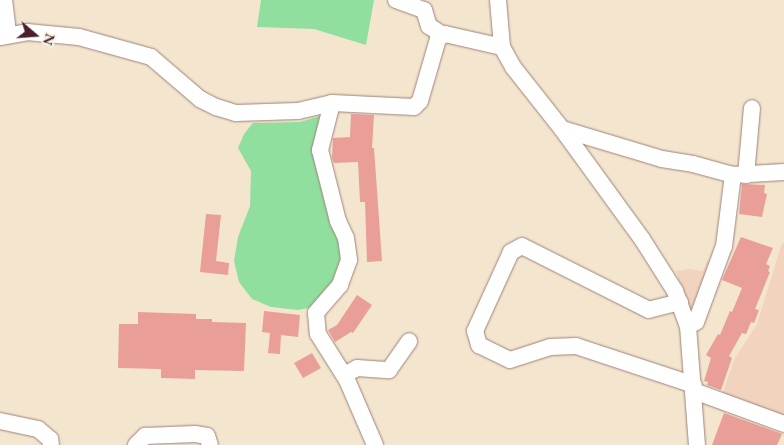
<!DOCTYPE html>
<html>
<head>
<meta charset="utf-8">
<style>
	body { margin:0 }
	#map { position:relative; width:784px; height:445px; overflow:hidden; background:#f4e6ce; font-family:"EB Garamond",serif }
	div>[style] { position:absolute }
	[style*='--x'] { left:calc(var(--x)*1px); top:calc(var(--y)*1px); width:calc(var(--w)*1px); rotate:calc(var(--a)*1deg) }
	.built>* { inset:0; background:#f2d4be }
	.green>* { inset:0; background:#90df9e }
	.building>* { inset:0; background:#e99e98 }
	.roads { filter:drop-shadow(0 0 1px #9f827c) drop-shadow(0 0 1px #9f827c) }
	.minor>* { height:16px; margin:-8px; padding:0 8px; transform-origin:8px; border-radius:8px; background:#fff }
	span { translate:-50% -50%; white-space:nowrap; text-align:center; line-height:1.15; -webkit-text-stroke:4px #f7f3e8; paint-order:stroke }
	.north { position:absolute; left:10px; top:10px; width:50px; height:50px; -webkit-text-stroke:4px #f7f3e8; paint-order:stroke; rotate:108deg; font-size:14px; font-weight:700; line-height:20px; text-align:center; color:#4a1f2b }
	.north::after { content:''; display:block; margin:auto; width:18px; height:22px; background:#4a1f2b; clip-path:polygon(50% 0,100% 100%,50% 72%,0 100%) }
</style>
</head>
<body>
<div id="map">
	<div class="built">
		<div style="clip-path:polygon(782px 243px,784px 243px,784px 419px,722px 395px,734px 360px,757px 324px)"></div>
		<div style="clip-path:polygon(707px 261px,714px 263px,691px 315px,676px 271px,688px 269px,703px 271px)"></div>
	</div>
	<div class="green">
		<div style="clip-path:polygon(261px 0,374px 0,366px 45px,314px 29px,257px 27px)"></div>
		<div style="clip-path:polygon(324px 115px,325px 197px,330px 225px,339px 240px,342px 258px,339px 277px,314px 307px,298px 310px,271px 307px,252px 299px,239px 282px,234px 261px,238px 237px,250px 206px,251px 171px,238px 148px,244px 134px,253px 123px,300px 122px)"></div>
	</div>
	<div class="building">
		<div style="clip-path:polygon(351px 114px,374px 115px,372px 148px,374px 148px,382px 261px,367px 262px,365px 202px,360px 202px,358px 162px,334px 163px,332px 158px,333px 138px,350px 137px)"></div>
		<div style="clip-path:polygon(742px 184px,765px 185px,764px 193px,767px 194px,762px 217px,739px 214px)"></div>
		<div style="clip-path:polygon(206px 214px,221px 215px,216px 261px,229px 263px,228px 275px,200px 272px)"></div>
		<div style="clip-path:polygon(741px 237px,773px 248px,766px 264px,770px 266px,768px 271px,770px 272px,755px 309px,759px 310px,754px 323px,751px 322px,746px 334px,742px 333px,729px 356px,732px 358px,721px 390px,707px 385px,708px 382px,704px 381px,711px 358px,706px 355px,718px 334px,720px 335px,730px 311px,732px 312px,742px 288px,722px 280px)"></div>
		<div style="clip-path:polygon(357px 295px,372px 305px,353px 333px,351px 332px,335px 342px,328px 330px,337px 325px)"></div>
		<div style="clip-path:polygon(264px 311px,300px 315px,298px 337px,281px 335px,280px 354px,268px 353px,270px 333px,262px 332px)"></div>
		<div style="clip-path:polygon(138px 312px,196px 314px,196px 319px,212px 319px,212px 322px,246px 323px,244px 371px,195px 370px,195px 379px,161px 378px,161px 369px,118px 368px,119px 324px,138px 324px)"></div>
		<div style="clip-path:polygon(312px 353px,321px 368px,303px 378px,294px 363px)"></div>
		<div style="clip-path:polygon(724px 413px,782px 434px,777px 445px,712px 445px)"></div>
	</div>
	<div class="roads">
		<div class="minor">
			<div style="--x:4;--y:0;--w:34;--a:83"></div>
			<div style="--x:396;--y:0;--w:30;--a:20"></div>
			<div style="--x:424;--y:10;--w:17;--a:73"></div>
			<div style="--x:429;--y:26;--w:17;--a:33"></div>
			<div style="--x:498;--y:0;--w:47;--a:85.1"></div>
			<div style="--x:502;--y:47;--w:23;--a:61"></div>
			<div style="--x:513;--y:67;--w:79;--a:51.7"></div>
			<div style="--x:562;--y:129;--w:136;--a:54"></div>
			<div style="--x:642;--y:239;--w:62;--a:57.6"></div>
			<div style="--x:675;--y:291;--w:37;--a:70"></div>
			<div style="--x:688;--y:326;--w:119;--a:85.7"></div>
			<div style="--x:0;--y:37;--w:27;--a:-10"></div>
			<div style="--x:27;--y:32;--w:52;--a:5.5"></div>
			<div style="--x:79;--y:37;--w:75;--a:15.5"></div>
			<div style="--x:151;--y:57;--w:65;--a:40.6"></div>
			<div style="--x:200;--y:99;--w:18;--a:27"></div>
			<div style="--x:216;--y:107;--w:21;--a:17"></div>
			<div style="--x:236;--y:113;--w:62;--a:-1.8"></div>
			<div style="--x:298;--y:111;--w:35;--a:-13"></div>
			<div style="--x:332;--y:103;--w:82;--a:2.8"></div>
			<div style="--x:414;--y:107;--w:8;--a:-45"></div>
			<div style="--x:420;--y:101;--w:65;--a:-73.8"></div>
			<div style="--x:438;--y:39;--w:6;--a:-39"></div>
			<div style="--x:443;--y:35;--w:2;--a:-27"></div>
			<div style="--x:445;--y:34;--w:58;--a:12.8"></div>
			<div style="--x:332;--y:103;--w:49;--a:104.3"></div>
			<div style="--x:320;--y:150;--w:73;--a:75.8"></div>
			<div style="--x:338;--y:221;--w:19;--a:65"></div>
			<div style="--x:346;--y:238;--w:22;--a:82"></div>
			<div style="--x:349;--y:260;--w:27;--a:110"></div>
			<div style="--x:340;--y:285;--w:37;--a:131"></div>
			<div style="--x:316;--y:313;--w:21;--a:85"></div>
			<div style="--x:318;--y:334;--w:54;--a:57.8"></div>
			<div style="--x:347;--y:380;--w:71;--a:66.7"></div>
			<div style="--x:562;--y:129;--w:104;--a:16.7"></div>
			<div style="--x:662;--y:159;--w:31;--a:9"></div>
			<div style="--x:693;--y:164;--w:41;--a:15.4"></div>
			<div style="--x:733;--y:175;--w:51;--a:-3.4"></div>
			<div style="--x:746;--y:175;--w:67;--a:-84.9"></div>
			<div style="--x:680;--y:302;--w:32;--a:166"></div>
			<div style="--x:649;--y:310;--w:142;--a:-153.3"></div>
			<div style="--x:522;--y:246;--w:13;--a:151"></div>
			<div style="--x:511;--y:252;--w:87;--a:114.5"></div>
			<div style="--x:475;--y:331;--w:15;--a:74"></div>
			<div style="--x:479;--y:345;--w:34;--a:26"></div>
			<div style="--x:510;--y:360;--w:42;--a:-18"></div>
			<div style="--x:550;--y:347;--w:26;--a:-2"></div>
			<div style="--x:576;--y:346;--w:124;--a:18.3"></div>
			<div style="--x:688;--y:326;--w:9;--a:-27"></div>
			<div style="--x:696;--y:322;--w:81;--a:-69.8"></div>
			<div style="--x:724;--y:246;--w:72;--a:-82.8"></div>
			<div style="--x:344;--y:375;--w:15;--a:-28"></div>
			<div style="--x:357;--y:368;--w:32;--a:4"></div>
			<div style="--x:389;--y:370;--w:35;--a:-55"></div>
			<div style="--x:694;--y:391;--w:96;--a:20.1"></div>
			<div style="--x:0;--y:421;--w:39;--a:12"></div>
			<div style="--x:38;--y:429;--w:16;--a:40"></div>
			<div style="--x:50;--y:439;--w:6;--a:81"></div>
			<div style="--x:136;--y:445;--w:13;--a:-45"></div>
			<div style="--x:145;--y:436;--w:50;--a:-2.3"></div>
			<div style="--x:195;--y:434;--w:12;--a:9"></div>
			<div style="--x:207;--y:436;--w:9;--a:72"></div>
		</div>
	</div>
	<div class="north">N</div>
</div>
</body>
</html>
